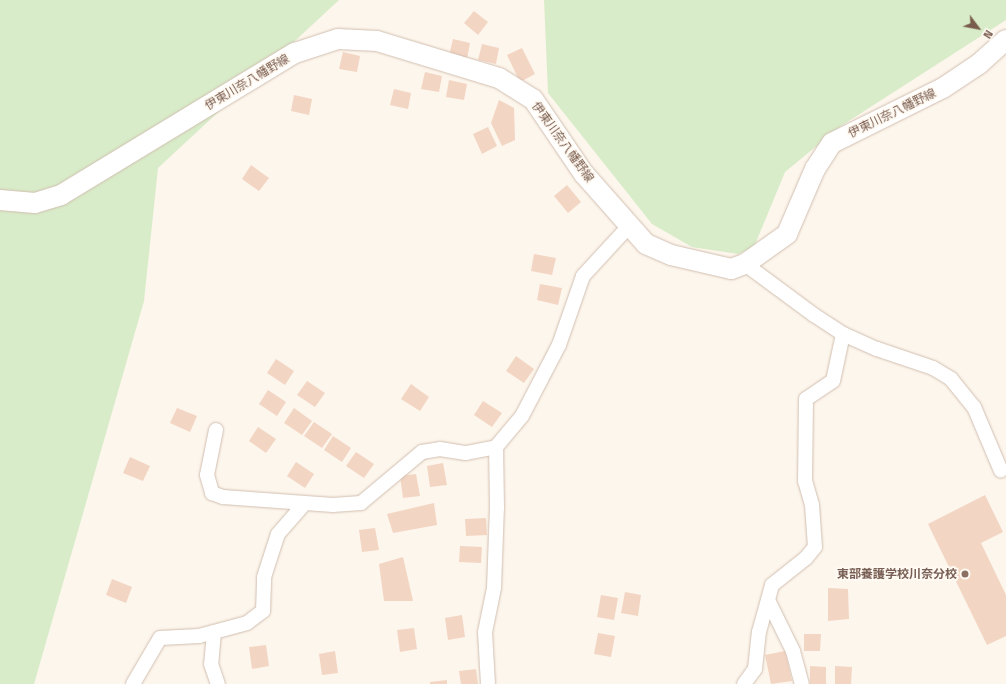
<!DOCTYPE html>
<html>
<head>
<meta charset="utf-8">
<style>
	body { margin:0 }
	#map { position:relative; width:1006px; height:684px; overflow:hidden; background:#fdf6ec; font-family:"Titillium Web","Noto Sans JP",sans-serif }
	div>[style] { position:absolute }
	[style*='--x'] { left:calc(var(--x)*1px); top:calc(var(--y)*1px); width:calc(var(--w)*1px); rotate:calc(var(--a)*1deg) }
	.green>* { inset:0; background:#d8ecc9 }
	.building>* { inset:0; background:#f3d5c3 }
	.roads { filter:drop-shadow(0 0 1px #d1beb0) drop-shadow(0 0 1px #d1beb0) }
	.street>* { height:14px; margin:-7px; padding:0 7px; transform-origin:7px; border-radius:7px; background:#fff }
	.secondary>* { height:20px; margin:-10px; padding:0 10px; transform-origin:10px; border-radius:10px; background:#fff }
	.dots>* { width:11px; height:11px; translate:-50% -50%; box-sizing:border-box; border:2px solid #fffaf3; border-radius:50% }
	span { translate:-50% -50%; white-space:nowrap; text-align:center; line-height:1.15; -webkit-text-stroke:3.5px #fffaf3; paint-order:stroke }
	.street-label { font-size:12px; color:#7a5c4d }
	.education-label { font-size:12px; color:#785e54; font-weight:700 }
	.right { translate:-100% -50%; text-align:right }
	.north { position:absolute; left:958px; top:8px; width:40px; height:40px; -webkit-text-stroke:3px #fffaf3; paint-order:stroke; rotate:122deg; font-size:11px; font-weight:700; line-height:16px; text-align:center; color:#7a5c4d }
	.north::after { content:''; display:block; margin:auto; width:14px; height:18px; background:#7a5c4d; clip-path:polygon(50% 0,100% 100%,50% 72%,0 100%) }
</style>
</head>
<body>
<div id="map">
	<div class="green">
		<div style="clip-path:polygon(0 0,339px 0,158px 168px,144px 301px,34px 684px,0 684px)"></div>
		<div style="clip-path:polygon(544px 0,1006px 0,1006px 20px,841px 126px,785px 172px,754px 247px,738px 254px,692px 247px,652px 224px,548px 93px)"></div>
	</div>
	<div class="building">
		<div style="clip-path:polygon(474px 11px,488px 22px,478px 35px,464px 23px)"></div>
		<div style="clip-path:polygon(453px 39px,470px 43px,467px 59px,449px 56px)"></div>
		<div style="clip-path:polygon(482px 44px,499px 48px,496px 64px,478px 60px)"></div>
		<div style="clip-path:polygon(522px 48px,535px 74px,520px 82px,507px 55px)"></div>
		<div style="clip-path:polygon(343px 52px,360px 56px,357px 72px,339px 69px)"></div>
		<div style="clip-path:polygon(425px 72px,442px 76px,439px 92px,421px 89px)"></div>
		<div style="clip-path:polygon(449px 80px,467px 84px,464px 100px,446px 97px)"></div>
		<div style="clip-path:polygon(394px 89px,411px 93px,408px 109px,390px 105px)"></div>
		<div style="clip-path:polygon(294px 95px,312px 99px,309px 115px,291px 111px)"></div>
		<div style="clip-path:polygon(499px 100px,514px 108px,515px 140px,502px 146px,491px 123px)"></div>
		<div style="clip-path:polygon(488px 127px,497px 146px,482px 154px,473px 134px)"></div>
		<div style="clip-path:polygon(251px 165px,269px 178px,259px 191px,242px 179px)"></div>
		<div style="clip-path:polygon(567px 185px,581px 202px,568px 213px,554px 196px)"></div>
		<div style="clip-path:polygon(534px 254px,556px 258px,552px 275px,531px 271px)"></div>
		<div style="clip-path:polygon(540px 284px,562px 288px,558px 305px,537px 300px)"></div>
		<div style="clip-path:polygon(516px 356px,534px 369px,524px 383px,506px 371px)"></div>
		<div style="clip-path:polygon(276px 359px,294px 371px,285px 385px,267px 373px)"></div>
		<div style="clip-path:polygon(307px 381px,325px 393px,315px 407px,297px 395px)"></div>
		<div style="clip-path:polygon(411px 384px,429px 397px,420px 411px,401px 399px)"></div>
		<div style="clip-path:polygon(268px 390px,286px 402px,277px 416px,259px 404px)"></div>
		<div style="clip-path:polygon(483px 401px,502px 413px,492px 427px,474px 415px)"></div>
		<div style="clip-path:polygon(177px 408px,197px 416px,190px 432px,170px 423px)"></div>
		<div style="clip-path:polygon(294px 408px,312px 421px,302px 435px,284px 423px)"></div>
		<div style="clip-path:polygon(314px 422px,332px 434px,322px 448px,304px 436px)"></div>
		<div style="clip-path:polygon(258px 427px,276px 439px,266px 453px,249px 441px)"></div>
		<div style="clip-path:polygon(333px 436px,351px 448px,342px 462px,324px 450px)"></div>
		<div style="clip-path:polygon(356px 452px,374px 464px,364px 478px,346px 466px)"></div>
		<div style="clip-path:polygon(130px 457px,150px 466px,143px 481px,123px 473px)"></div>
		<div style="clip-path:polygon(296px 462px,314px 474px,305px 488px,287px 476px)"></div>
		<div style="clip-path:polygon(443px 463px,447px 485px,430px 487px,427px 466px)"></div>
		<div style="clip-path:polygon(416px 474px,420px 496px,403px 498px,400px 476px)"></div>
		<div style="clip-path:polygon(985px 495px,1003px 532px,981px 543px,1006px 595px,1006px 636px,987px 645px,928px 524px)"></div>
		<div style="clip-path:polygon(434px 503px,437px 525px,393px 533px,387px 514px)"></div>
		<div style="clip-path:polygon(486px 518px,487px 535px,466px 536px,465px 519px)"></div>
		<div style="clip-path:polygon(375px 528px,379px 550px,362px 552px,359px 530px)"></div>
		<div style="clip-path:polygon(460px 546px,482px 547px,481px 563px,459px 562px)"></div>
		<div style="clip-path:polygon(403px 557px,413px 601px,384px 601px,379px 564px)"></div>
		<div style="clip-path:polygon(112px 579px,132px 587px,126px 603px,106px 595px)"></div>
		<div style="clip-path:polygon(828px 588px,848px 589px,849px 619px,828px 621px)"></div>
		<div style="clip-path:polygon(625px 592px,641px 595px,638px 616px,621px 613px)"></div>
		<div style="clip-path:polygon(601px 595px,618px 598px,614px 620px,597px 617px)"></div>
		<div style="clip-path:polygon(462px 615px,465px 637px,448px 640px,445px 618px)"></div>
		<div style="clip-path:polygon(414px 628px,417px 649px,400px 652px,397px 630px)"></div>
		<div style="clip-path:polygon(598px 633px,615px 636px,611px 657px,594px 654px)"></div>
		<div style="clip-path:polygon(804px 634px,821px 634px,820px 651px,804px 651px)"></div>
		<div style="clip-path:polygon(266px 645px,269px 666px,252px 669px,249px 647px)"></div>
		<div style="clip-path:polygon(335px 651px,338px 673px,322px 675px,319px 654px)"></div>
		<div style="clip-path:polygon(785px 651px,792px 681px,771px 684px,765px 655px)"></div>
		<div style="clip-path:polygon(810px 666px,826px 667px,826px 684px,810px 684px)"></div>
		<div style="clip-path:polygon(835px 666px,852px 667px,851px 684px,835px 684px)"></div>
		<div style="clip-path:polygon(476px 669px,478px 684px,461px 684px,459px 671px)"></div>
		<div style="clip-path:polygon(447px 680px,447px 684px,430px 684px,430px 682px)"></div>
	</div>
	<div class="roads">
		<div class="street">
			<div style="--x:745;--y:264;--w:86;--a:36.5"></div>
			<div style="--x:814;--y:315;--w:35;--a:33"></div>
			<div style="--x:843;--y:334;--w:37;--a:24"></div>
			<div style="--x:877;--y:349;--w:59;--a:18.7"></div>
			<div style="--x:933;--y:368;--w:21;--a:31"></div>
			<div style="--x:951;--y:379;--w:36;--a:51"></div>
			<div style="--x:974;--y:407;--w:69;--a:67.1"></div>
			<div style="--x:216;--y:430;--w:46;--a:101.3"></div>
			<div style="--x:207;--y:475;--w:19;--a:74"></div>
			<div style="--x:212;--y:493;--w:12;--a:20"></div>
			<div style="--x:223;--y:497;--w:110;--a:4.2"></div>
			<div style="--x:333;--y:505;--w:28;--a:-4"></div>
			<div style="--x:361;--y:503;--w:80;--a:-39.9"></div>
			<div style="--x:422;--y:452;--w:18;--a:-9"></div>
			<div style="--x:440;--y:449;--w:26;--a:9"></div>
			<div style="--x:466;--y:453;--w:31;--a:-11"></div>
			<div style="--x:496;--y:447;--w:40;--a:-50"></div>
			<div style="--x:522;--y:416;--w:80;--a:-62.5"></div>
			<div style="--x:559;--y:345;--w:73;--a:-70.8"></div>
			<div style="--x:583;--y:276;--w:68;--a:-47.4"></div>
			<div style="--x:768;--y:600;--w:57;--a:63.9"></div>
			<div style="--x:793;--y:651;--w:34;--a:75"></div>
			<div style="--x:214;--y:632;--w:32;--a:95"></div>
			<div style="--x:211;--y:664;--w:21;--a:71"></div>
			<div style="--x:133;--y:684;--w:53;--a:-59.6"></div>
			<div style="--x:160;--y:638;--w:39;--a:-3"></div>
			<div style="--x:199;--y:636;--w:50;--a:-15.2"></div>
			<div style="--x:247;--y:623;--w:20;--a:-37"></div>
			<div style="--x:263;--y:611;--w:34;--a:-88"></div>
			<div style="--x:264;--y:577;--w:45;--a:-72"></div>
			<div style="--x:278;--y:534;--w:40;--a:-49"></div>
			<div style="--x:488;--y:684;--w:52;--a:-93.3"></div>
			<div style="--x:485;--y:632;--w:45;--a:-78.4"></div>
			<div style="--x:494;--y:588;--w:80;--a:-87.9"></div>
			<div style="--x:497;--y:508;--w:61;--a:-90.9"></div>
			<div style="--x:744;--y:684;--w:19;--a:-54"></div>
			<div style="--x:755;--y:669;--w:37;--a:-84"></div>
			<div style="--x:759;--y:632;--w:49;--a:-74.5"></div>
			<div style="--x:772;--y:585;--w:43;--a:-38.5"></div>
			<div style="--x:806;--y:558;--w:14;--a:-51"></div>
			<div style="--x:815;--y:547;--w:42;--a:-94.1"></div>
			<div style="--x:812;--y:505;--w:25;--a:-106"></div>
			<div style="--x:805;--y:481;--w:82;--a:-89.3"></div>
			<div style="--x:806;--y:399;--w:32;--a:-34"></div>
			<div style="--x:833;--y:381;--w:48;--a:-78"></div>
		</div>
		<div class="secondary">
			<div style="--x:0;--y:200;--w:35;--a:5"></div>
			<div style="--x:35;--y:203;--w:27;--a:-17"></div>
			<div style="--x:61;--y:195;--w:274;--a:-31.3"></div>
			<div style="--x:295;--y:53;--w:45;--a:-18"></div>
			<div style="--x:338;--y:39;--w:39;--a:3"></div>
			<div style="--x:377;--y:41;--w:127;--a:16.9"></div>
			<div style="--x:499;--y:78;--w:40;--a:32"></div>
			<div style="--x:533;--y:99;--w:91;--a:55.8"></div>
			<div style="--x:584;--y:174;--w:94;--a:48.5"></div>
			<div style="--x:646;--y:244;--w:27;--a:24"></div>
			<div style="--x:671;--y:255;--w:62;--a:13.1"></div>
			<div style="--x:731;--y:269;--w:15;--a:-20"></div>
			<div style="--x:745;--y:264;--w:52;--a:-35.5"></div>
			<div style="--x:787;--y:234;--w:71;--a:-66.7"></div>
			<div style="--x:815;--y:169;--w:31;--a:-57"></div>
			<div style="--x:832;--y:143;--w:124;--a:-26.4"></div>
			<div style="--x:943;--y:88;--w:43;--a:-33.7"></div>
			<div style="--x:979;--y:64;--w:36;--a:-42"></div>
		</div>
	</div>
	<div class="dots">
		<div style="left:965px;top:574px;background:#8d6e63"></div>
	</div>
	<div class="street-label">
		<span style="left:247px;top:82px;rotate:-31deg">伊東川奈八幡野線</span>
		<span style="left:892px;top:113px;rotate:-26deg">伊東川奈八幡野線</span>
		<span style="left:563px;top:142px;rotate:54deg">伊東川奈八幡野線</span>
	</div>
	<div class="education-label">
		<span class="right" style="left:957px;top:574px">東部養護学校川奈分校</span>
	</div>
	<div class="north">N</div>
</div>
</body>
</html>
